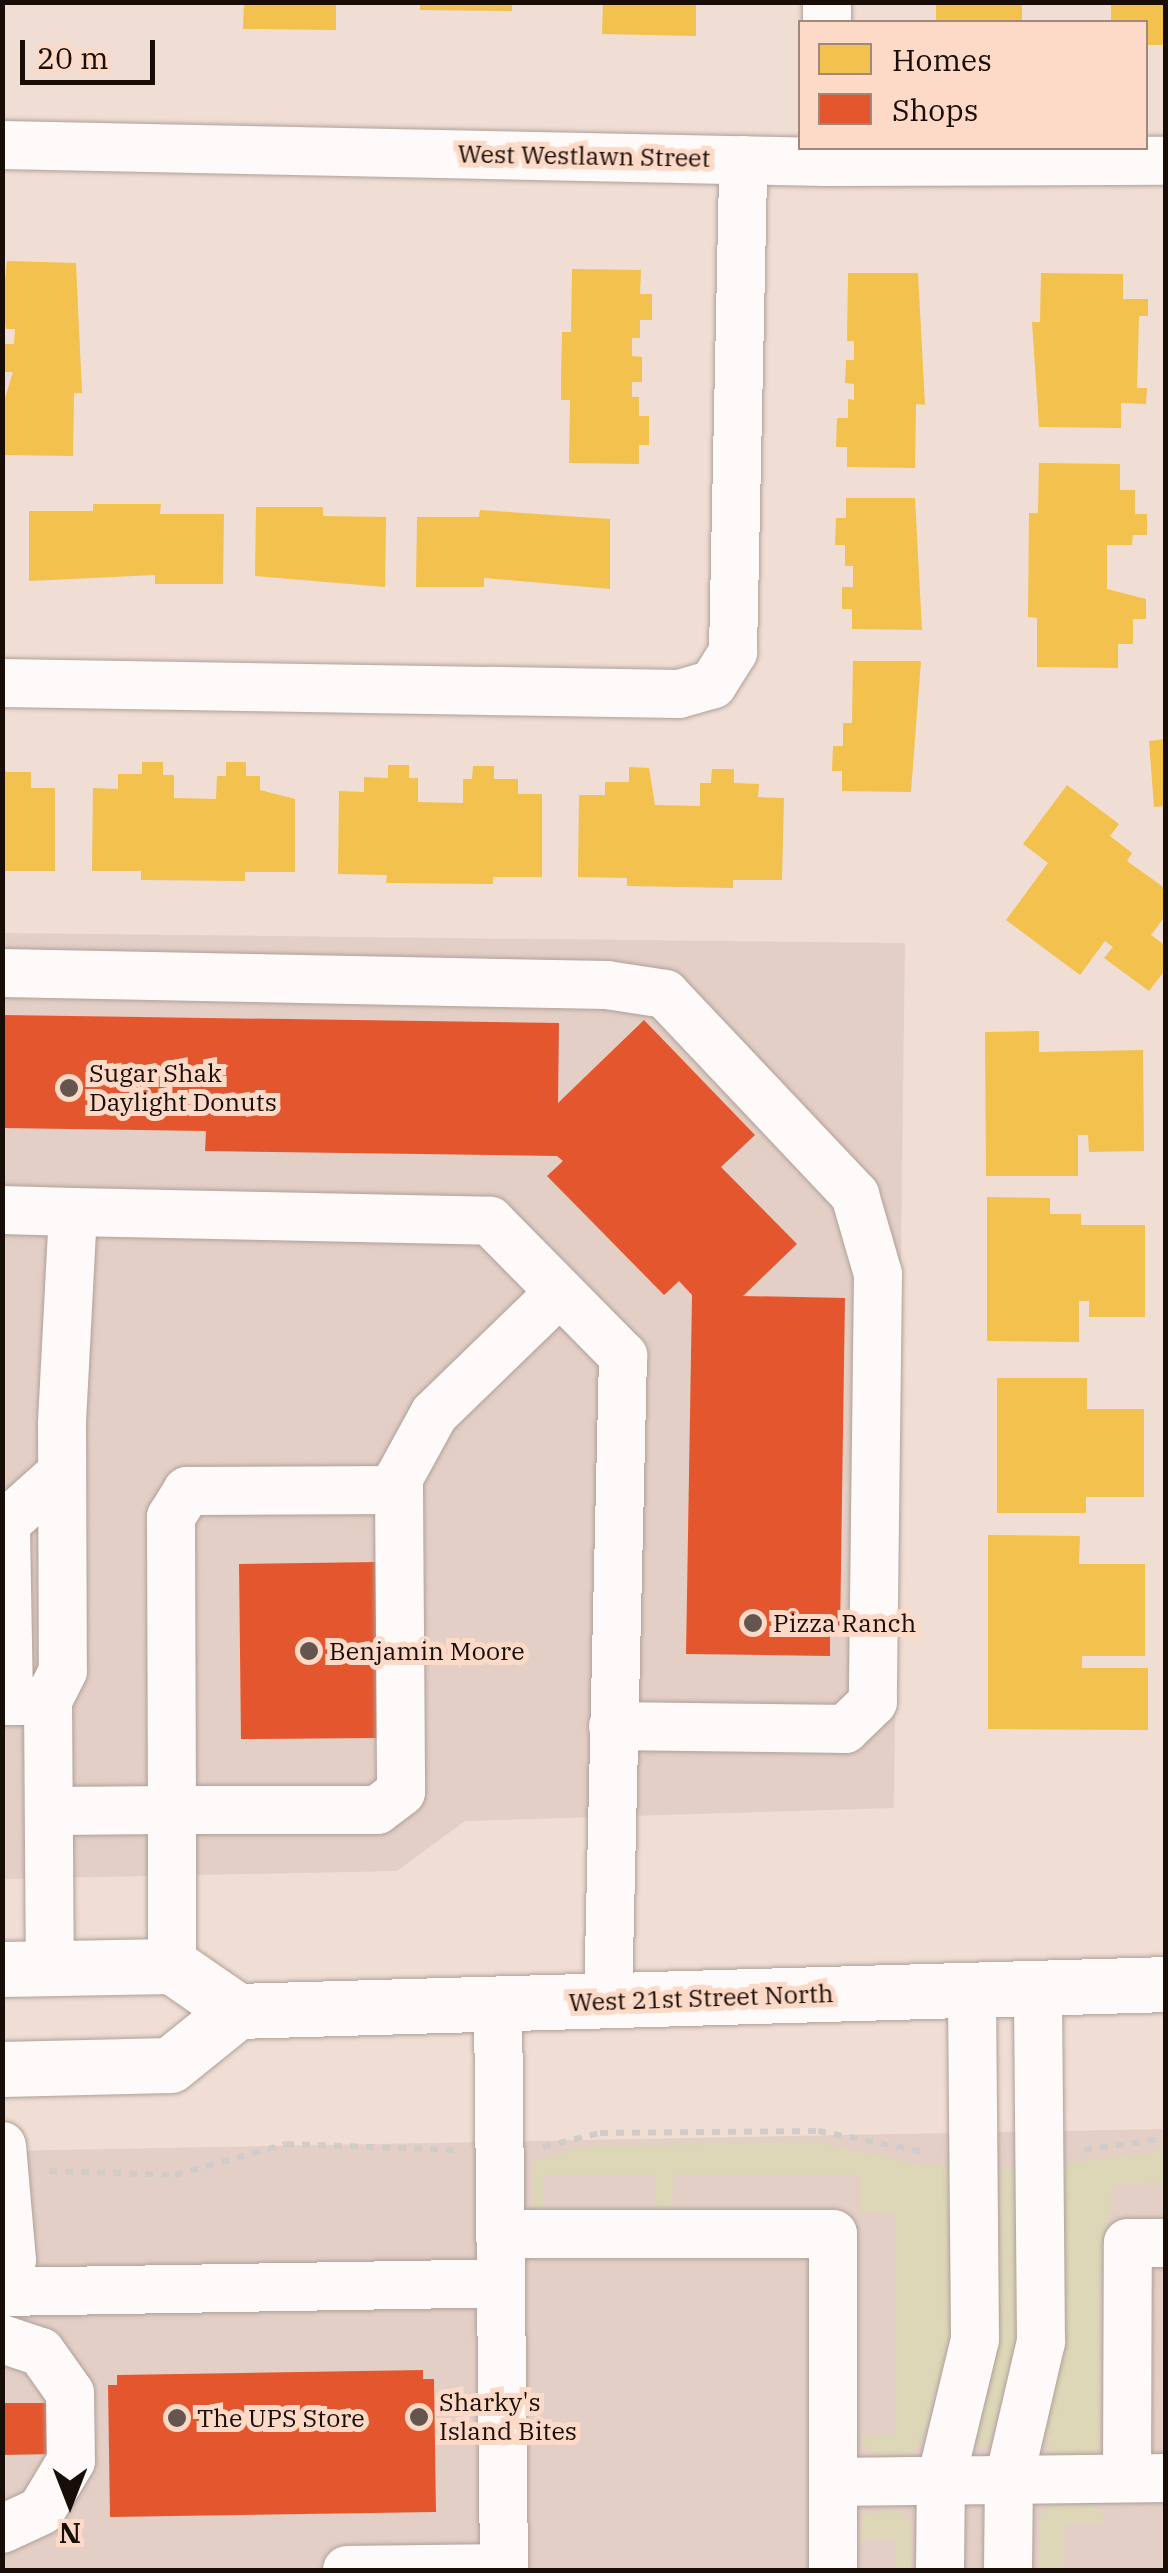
<!DOCTYPE html>
<html>
<head>
<meta charset="utf-8">
<style>
	body { margin:0 }
	#map { position:relative; width:1168px; height:2573px; overflow:hidden; background:#f0ded4; font-family:"IBM Plex Serif",serif }
	div>[style] { position:absolute }
	[style*='--x'] { left:calc(var(--x)*1px); top:calc(var(--y)*1px); width:calc(var(--w)*1px); rotate:calc(var(--a)*1deg) }
	.commercial>* { inset:0; background:#e4cfc6 }
	.green>* { inset:0; background:#ddd6b7 }
	.homes>* { inset:0; background:#f2c14e }
	.shops>* { inset:0; background:#e4572e }
	.path>* { height:6px; margin-top:-3px; transform-origin:0; background:repeating-linear-gradient(90deg,#d1ccca 0 8px,transparent 0 16px) }
	.roads { filter:drop-shadow(0 0 2px #afa099) drop-shadow(0 0 2px #afa099) }
	.minor>* { height:48px; margin:-24px; padding:0 24px; transform-origin:24px; border-radius:24px; background:#fdfaf9 }
	.major>* { height:55px; margin:-27.5px; padding:0 27.5px; transform-origin:27.5px; border-radius:27.5px; background:#fdfaf9 }
	.dots>* { width:28px; height:28px; translate:-50% -50%; box-sizing:border-box; border:5px solid #fddac7; border-radius:50% }
	span { translate:-50% -50%; white-space:nowrap; text-align:center; line-height:1.15; -webkit-text-stroke:10px #fddac7; paint-order:stroke }
	.street-label { font-size:25px; color:#180d07 }
	.poi-label { font-size:25px; color:#180d07 }
	.left { translate:0 -50%; text-align:left }
	.frame { position:absolute; inset:0; border:5px solid #180d07; pointer-events:none }
	.legend { position:absolute; left:798px; top:20px; width:350px; height:130px; box-sizing:border-box; background:#fddac7; border:2px solid #a1887a; margin:0; padding:12px 18px; list-style:none; font-size:30px; color:#180d07 }
	.legend li { display:flex; align-items:center; gap:20px; height:50px }
	.legend b { width:50px; border:2px solid #a1887a }
	.north { position:absolute; left:20px; top:2453px; width:100px; height:100px; -webkit-text-stroke:8px #fddac7; paint-order:stroke; rotate:180deg; font-size:28px; font-weight:700; line-height:40px; text-align:center; color:#180d07 }
	.north::after { content:''; display:block; margin:auto; width:35px; height:45px; background:#180d07; clip-path:polygon(50% 0,100% 100%,50% 72%,0 100%) }
	.scale { position:absolute; left:20px; top:40px; width:135px; height:45px; box-sizing:border-box; border:5px solid #180d07; border-top:0; padding-left:12px; font-size:30px; line-height:35px; white-space:nowrap; color:#180d07; -webkit-text-stroke:8px #fddac7; paint-order:stroke }
</style>
</head>
<body>
<div id="map">
	<div class="commercial">
		<div style="clip-path:polygon(2px 933px,905px 943px,894px 1808px,465px 1821px,397px 1871px,3px 1879px)"></div>
		<div style="clip-path:polygon(1165px 2129px,1165px 2570px,3px 2570px,2px 2151px)"></div>
	</div>
	<div class="green">
		<div style="clip-path:polygon(816px 2142px,926px 2166px,951px 2166px,949px 2343px,922px 2441px,911px 2454px,876px 2454px,861px 2444px,860px 2435px,896px 2434px,896px 2213px,859px 2212px,859px 2175px,673px 2175px,672px 2206px,663px 2211px,656px 2206px,656px 2175px,544px 2175px,543px 2207px,534px 2207px,534px 2161px,585px 2146px)"></div>
		<div style="clip-path:polygon(1165px 2150px,1165px 2183px,1113px 2185px,1101px 2291px,1100px 2448px,1092px 2456px,1059px 2456px,1044px 2444px,1044px 2426px,1064px 2352px,1064px 2164px)"></div>
		<div style="clip-path:polygon(1000px 2169px,1015px 2169px,1016px 2343px,989px 2446px,981px 2449px,975px 2439px,1000px 2341px)"></div>
		<div style="clip-path:polygon(1050px 2506px,1095px 2506px,1104px 2517px,1104px 2524px,1064px 2525px,1064px 2570px,1039px 2570px,1039px 2519px)"></div>
		<div style="clip-path:polygon(896px 2509px,911px 2522px,911px 2570px,896px 2570px,896px 2540px,859px 2540px,863px 2515px)"></div>
	</div>
	<div class="homes">
		<div style="clip-path:polygon(244px 2px,336px 2px,336px 30px,243px 29px)"></div>
		<div style="clip-path:polygon(420px 2px,512px 2px,512px 11px,420px 10px)"></div>
		<div style="clip-path:polygon(603px 2px,696px 2px,696px 36px,602px 34px)"></div>
		<div style="clip-path:polygon(936px 2px,1022px 2px,1022px 22px,936px 22px)"></div>
		<div style="clip-path:polygon(1111px 2px,1166px 2px,1166px 45px,1146px 45px,1146px 22px,1111px 22px)"></div>
		<div style="clip-path:polygon(7px 261px,76px 263px,82px 393px,74px 393px,73px 456px,4px 455px,2px 408px,13px 372px,4px 372px,4px 344px,14px 344px,15px 329px,6px 329px,2px 309px)"></div>
		<div style="clip-path:polygon(572px 269px,641px 270px,640px 294px,652px 294px,652px 320px,640px 320px,640px 338px,632px 338px,632px 356px,642px 357px,642px 382px,632px 382px,632px 397px,639px 397px,639px 416px,649px 416px,649px 445px,639px 445px,639px 464px,569px 463px,570px 400px,561px 400px,561px 379px,562px 332px,571px 332px)"></div>
		<div style="clip-path:polygon(848px 273px,918px 273px,925px 405px,916px 404px,915px 468px,847px 467px,847px 447px,836px 447px,837px 418px,848px 418px,848px 399px,854px 400px,854px 384px,845px 383px,846px 360px,854px 360px,854px 341px,847px 341px)"></div>
		<div style="clip-path:polygon(1041px 273px,1123px 274px,1123px 299px,1148px 299px,1148px 316px,1139px 316px,1137px 388px,1147px 388px,1146px 404px,1121px 403px,1121px 428px,1039px 427px,1032px 322px,1040px 322px)"></div>
		<div style="clip-path:polygon(1039px 463px,1120px 464px,1120px 490px,1135px 490px,1135px 514px,1147px 514px,1147px 535px,1133px 535px,1132px 545px,1107px 545px,1107px 589px,1146px 599px,1146px 619px,1133px 619px,1133px 644px,1118px 644px,1118px 668px,1037px 667px,1037px 618px,1028px 617px,1029px 513px,1038px 513px)"></div>
		<div style="clip-path:polygon(846px 498px,915px 498px,922px 630px,852px 629px,852px 609px,842px 609px,842px 587px,853px 587px,853px 566px,845px 566px,845px 545px,835px 545px,836px 518px,846px 518px)"></div>
		<div style="clip-path:polygon(93px 504px,161px 504px,160px 514px,224px 514px,223px 584px,155px 584px,155px 575px,29px 581px,29px 511px,93px 511px)"></div>
		<div style="clip-path:polygon(256px 507px,323px 507px,323px 516px,386px 517px,385px 587px,255px 576px)"></div>
		<div style="clip-path:polygon(480px 510px,610px 519px,610px 589px,484px 578px,484px 587px,416px 587px,417px 517px,479px 517px)"></div>
		<div style="clip-path:polygon(853px 661px,921px 661px,911px 792px,842px 791px,842px 771px,832px 771px,833px 746px,843px 746px,843px 723px,852px 723px)"></div>
		<div style="clip-path:polygon(1166px 739px,1166px 806px,1154px 807px,1149px 741px)"></div>
		<div style="clip-path:polygon(2px 759px,6px 772px,31px 772px,31px 788px,55px 788px,55px 871px,2px 871px)"></div>
		<div style="clip-path:polygon(142px 762px,163px 762px,163px 775px,174px 775px,174px 798px,216px 799px,217px 776px,226px 776px,226px 762px,246px 762px,246px 776px,260px 776px,260px 790px,295px 799px,295px 872px,245px 872px,245px 881px,141px 880px,141px 871px,92px 871px,93px 788px,118px 789px,118px 774px,142px 774px)"></div>
		<div style="clip-path:polygon(388px 765px,409px 765px,409px 778px,418px 778px,418px 802px,463px 803px,463px 779px,472px 779px,473px 766px,494px 766px,494px 779px,518px 779px,518px 794px,542px 794px,542px 877px,493px 877px,493px 884px,386px 883px,387px 875px,338px 874px,339px 791px,364px 792px,364px 777px,388px 778px)"></div>
		<div style="clip-path:polygon(629px 767px,649px 768px,655px 805px,700px 806px,700px 783px,711px 783px,712px 769px,734px 769px,734px 783px,759px 784px,758px 797px,784px 798px,782px 880px,733px 880px,733px 888px,627px 886px,627px 878px,578px 877px,579px 795px,605px 795px,605px 782px,629px 782px)"></div>
		<div style="clip-path:polygon(1067px 785px,1119px 824px,1110px 836px,1132px 853px,1127px 861px,1166px 889px,1166px 915px,1151px 935px,1166px 946px,1166px 969px,1149px 991px,1104px 958px,1113px 947px,1105px 941px,1080px 975px,1006px 920px,1048px 863px,1023px 844px)"></div>
		<div style="clip-path:polygon(1039px 1031px,1039px 1052px,1143px 1050px,1144px 1151px,1089px 1152px,1088px 1135px,1078px 1135px,1078px 1176px,986px 1176px,985px 1032px)"></div>
		<div style="clip-path:polygon(987px 1197px,1050px 1198px,1050px 1214px,1081px 1214px,1081px 1225px,1145px 1225px,1145px 1317px,1089px 1317px,1089px 1301px,1079px 1301px,1079px 1342px,987px 1341px)"></div>
		<div style="clip-path:polygon(997px 1378px,1087px 1378px,1087px 1409px,1144px 1409px,1144px 1497px,1086px 1497px,1086px 1513px,997px 1513px)"></div>
		<div style="clip-path:polygon(988px 1535px,1080px 1536px,1079px 1564px,1145px 1564px,1145px 1656px,1082px 1656px,1082px 1668px,1148px 1668px,1148px 1730px,988px 1729px)"></div>
	</div>
	<div class="shops">
		<div style="clip-path:polygon(2px 1015px,559px 1023px,558px 1103px,644px 1020px,755px 1135px,721px 1167px,797px 1244px,743px 1296px,845px 1298px,840px 1634px,830px 1634px,830px 1656px,686px 1654px,692px 1295px,679px 1281px,664px 1295px,547px 1176px,563px 1161px,557px 1156px,205px 1151px,206px 1131px,2px 1128px)"></div>
		<div style="clip-path:polygon(377px 1562px,379px 1738px,241px 1739px,239px 1564px)"></div>
		<div style="clip-path:polygon(423px 2370px,423px 2379px,434px 2379px,436px 2512px,110px 2517px,108px 2385px,117px 2385px,117px 2375px)"></div>
		<div style="clip-path:polygon(2px 2403px,55px 2403px,55px 2454px,2px 2455px)"></div>
	</div>
	<div class="path">
		<div style="--x:543;--y:2147;--w:59;--a:-13.8"></div>
		<div style="--x:600;--y:2133;--w:218;--a:-0.5"></div>
		<div style="--x:818;--y:2131;--w:110;--a:11"></div>
		<div style="--x:1084;--y:2150;--w:83;--a:-8.3"></div>
		<div style="--x:49;--y:2171;--w:126;--a:1.8"></div>
		<div style="--x:175;--y:2175;--w:115;--a:-15.6"></div>
		<div style="--x:286;--y:2144;--w:170;--a:2"></div>
	</div>
	<div class="roads">
		<div class="minor">
			<div style="--x:827;--y:22;--w:20;--a:-90"></div>
			<div style="--x:2;--y:145;--w:824;--a:1.18"></div>
			<div style="--x:826;--y:162;--w:340;--a:-0.2"></div>
			<div style="--x:2;--y:683;--w:677;--a:0.93"></div>
			<div style="--x:679;--y:694;--w:35;--a:-16"></div>
			<div style="--x:713;--y:684;--w:38;--a:-58"></div>
			<div style="--x:733;--y:652;--w:492;--a:-88.8"></div>
			<div style="--x:2;--y:973;--w:605;--a:1.14"></div>
			<div style="--x:607;--y:985;--w:59;--a:8.8"></div>
			<div style="--x:665;--y:994;--w:277;--a:46.6"></div>
			<div style="--x:855;--y:1195;--w:82;--a:73.8"></div>
			<div style="--x:878;--y:1274;--w:428;--a:90.7"></div>
			<div style="--x:873;--y:1702;--w:39;--a:136"></div>
			<div style="--x:845;--y:1729;--w:232;--a:-179.3"></div>
			<div style="--x:2;--y:1210;--w:71;--a:1.6"></div>
			<div style="--x:73;--y:1212;--w:213;--a:93"></div>
			<div style="--x:62;--y:1425;--w:246;--a:89.8"></div>
			<div style="--x:63;--y:1671;--w:34;--a:117"></div>
			<div style="--x:73;--y:1212;--w:417;--a:1.2"></div>
			<div style="--x:490;--y:1221;--w:190;--a:45.4"></div>
			<div style="--x:623;--y:1356;--w:646;--a:91.33"></div>
			<div style="--x:399;--y:1490;--w:302;--a:89.6"></div>
			<div style="--x:401;--y:1792;--w:30;--a:143"></div>
			<div style="--x:377;--y:1810;--w:205;--a:180"></div>
			<div style="--x:172;--y:1810;--w:293;--a:-90.2"></div>
			<div style="--x:171;--y:1517;--w:31;--a:-58"></div>
			<div style="--x:187;--y:1491;--w:212;--a:-0.3"></div>
			<div style="--x:399;--y:1490;--w:12;--a:-90"></div>
			<div style="--x:399;--y:1478;--w:73;--a:-61.3"></div>
			<div style="--x:434;--y:1414;--w:175;--a:-44.1"></div>
			<div style="--x:2;--y:1701;--w:46;--a:0"></div>
			<div style="--x:48;--y:1701;--w:267;--a:89.6"></div>
			<div style="--x:9;--y:1701;--w:178;--a:-91"></div>
			<div style="--x:6;--y:1523;--w:75;--a:-41.8"></div>
			<div style="--x:49;--y:1811;--w:123;--a:-0.5"></div>
			<div style="--x:172;--y:1810;--w:156;--a:90"></div>
			<div style="--x:498;--y:2005;--w:565;--a:89.39"></div>
			<div style="--x:2;--y:2146;--w:114;--a:85"></div>
			<div style="--x:12;--y:2260;--w:16;--a:130"></div>
			<div style="--x:500;--y:2234;--w:333;--a:0"></div>
			<div style="--x:833;--y:2234;--w:336;--a:90"></div>
			<div style="--x:2;--y:2292;--w:499;--a:-1"></div>
			<div style="--x:2;--y:2339;--w:41;--a:18.4"></div>
			<div style="--x:41;--y:2352;--w:50;--a:54.7"></div>
			<div style="--x:70;--y:2393;--w:68;--a:89.2"></div>
			<div style="--x:71;--y:2461;--w:58;--a:121"></div>
			<div style="--x:41;--y:2511;--w:43;--a:155.2"></div>
			<div style="--x:1127;--y:2478;--w:235;--a:-89.8"></div>
			<div style="--x:1128;--y:2243;--w:38;--a:0"></div>
			<div style="--x:833;--y:2482;--w:333;--a:-0.7"></div>
			<div style="--x:347;--y:2570;--w:157;--a:-0.7"></div>
			<div style="--x:940;--y:2570;--w:90;--a:-89.4"></div>
			<div style="--x:941;--y:2480;--w:145;--a:-76.4"></div>
			<div style="--x:975;--y:2339;--w:350;--a:-90.5"></div>
			<div style="--x:1008;--y:2570;--w:91;--a:-89.4"></div>
			<div style="--x:1009;--y:2479;--w:141;--a:-76.9"></div>
			<div style="--x:1041;--y:2342;--w:354;--a:-90.5"></div>
		</div>
		<div class="major">
			<div style="--x:2;--y:1969;--w:170;--a:-1"></div>
			<div style="--x:172;--y:1966;--w:79;--a:34.7"></div>
			<div style="--x:237;--y:2011;--w:929;--a:-1.66"></div>
			<div style="--x:2;--y:2069;--w:168;--a:-1.4"></div>
			<div style="--x:170;--y:2065;--w:86;--a:-38.9"></div>
		</div>
	</div>
	<div class="dots">
		<div style="left:69px;top:1088px;background:#64564f"></div>
		<div style="left:753px;top:1623px;background:#64564f"></div>
		<div style="left:309px;top:1651px;background:#64564f"></div>
		<div style="left:419px;top:2417px;background:#64564f"></div>
		<div style="left:177px;top:2418px;background:#64564f"></div>
	</div>
	<div class="street-label">
		<span style="left:584px;top:156px;rotate:1deg">West Westlawn Street</span>
		<span style="left:701px;top:1998px;rotate:-2deg">West 21st Street North</span>
	</div>
	<div class="poi-label">
		<span class="left" style="left:89px;top:1088px">Sugar Shak<br>Daylight Donuts</span>
		<span class="left" style="left:773px;top:1623px">Pizza Ranch</span>
		<span class="left" style="left:329px;top:1651px">Benjamin Moore</span>
		<span class="left" style="left:439px;top:2417px">Sharky's<br>Island Bites</span>
		<span class="left" style="left:197px;top:2418px">The UPS Store</span>
	</div>
	<div class="frame"></div>
	<ul class="legend">
	<li><b style="height:28px;background:#f2c14e"></b>Homes</li>
	<li><b style="height:28px;background:#e4572e"></b>Shops</li>
	</ul>
	<div class="north">N</div>
	<div class="scale">20 m</div>
</div>
</body>
</html>
